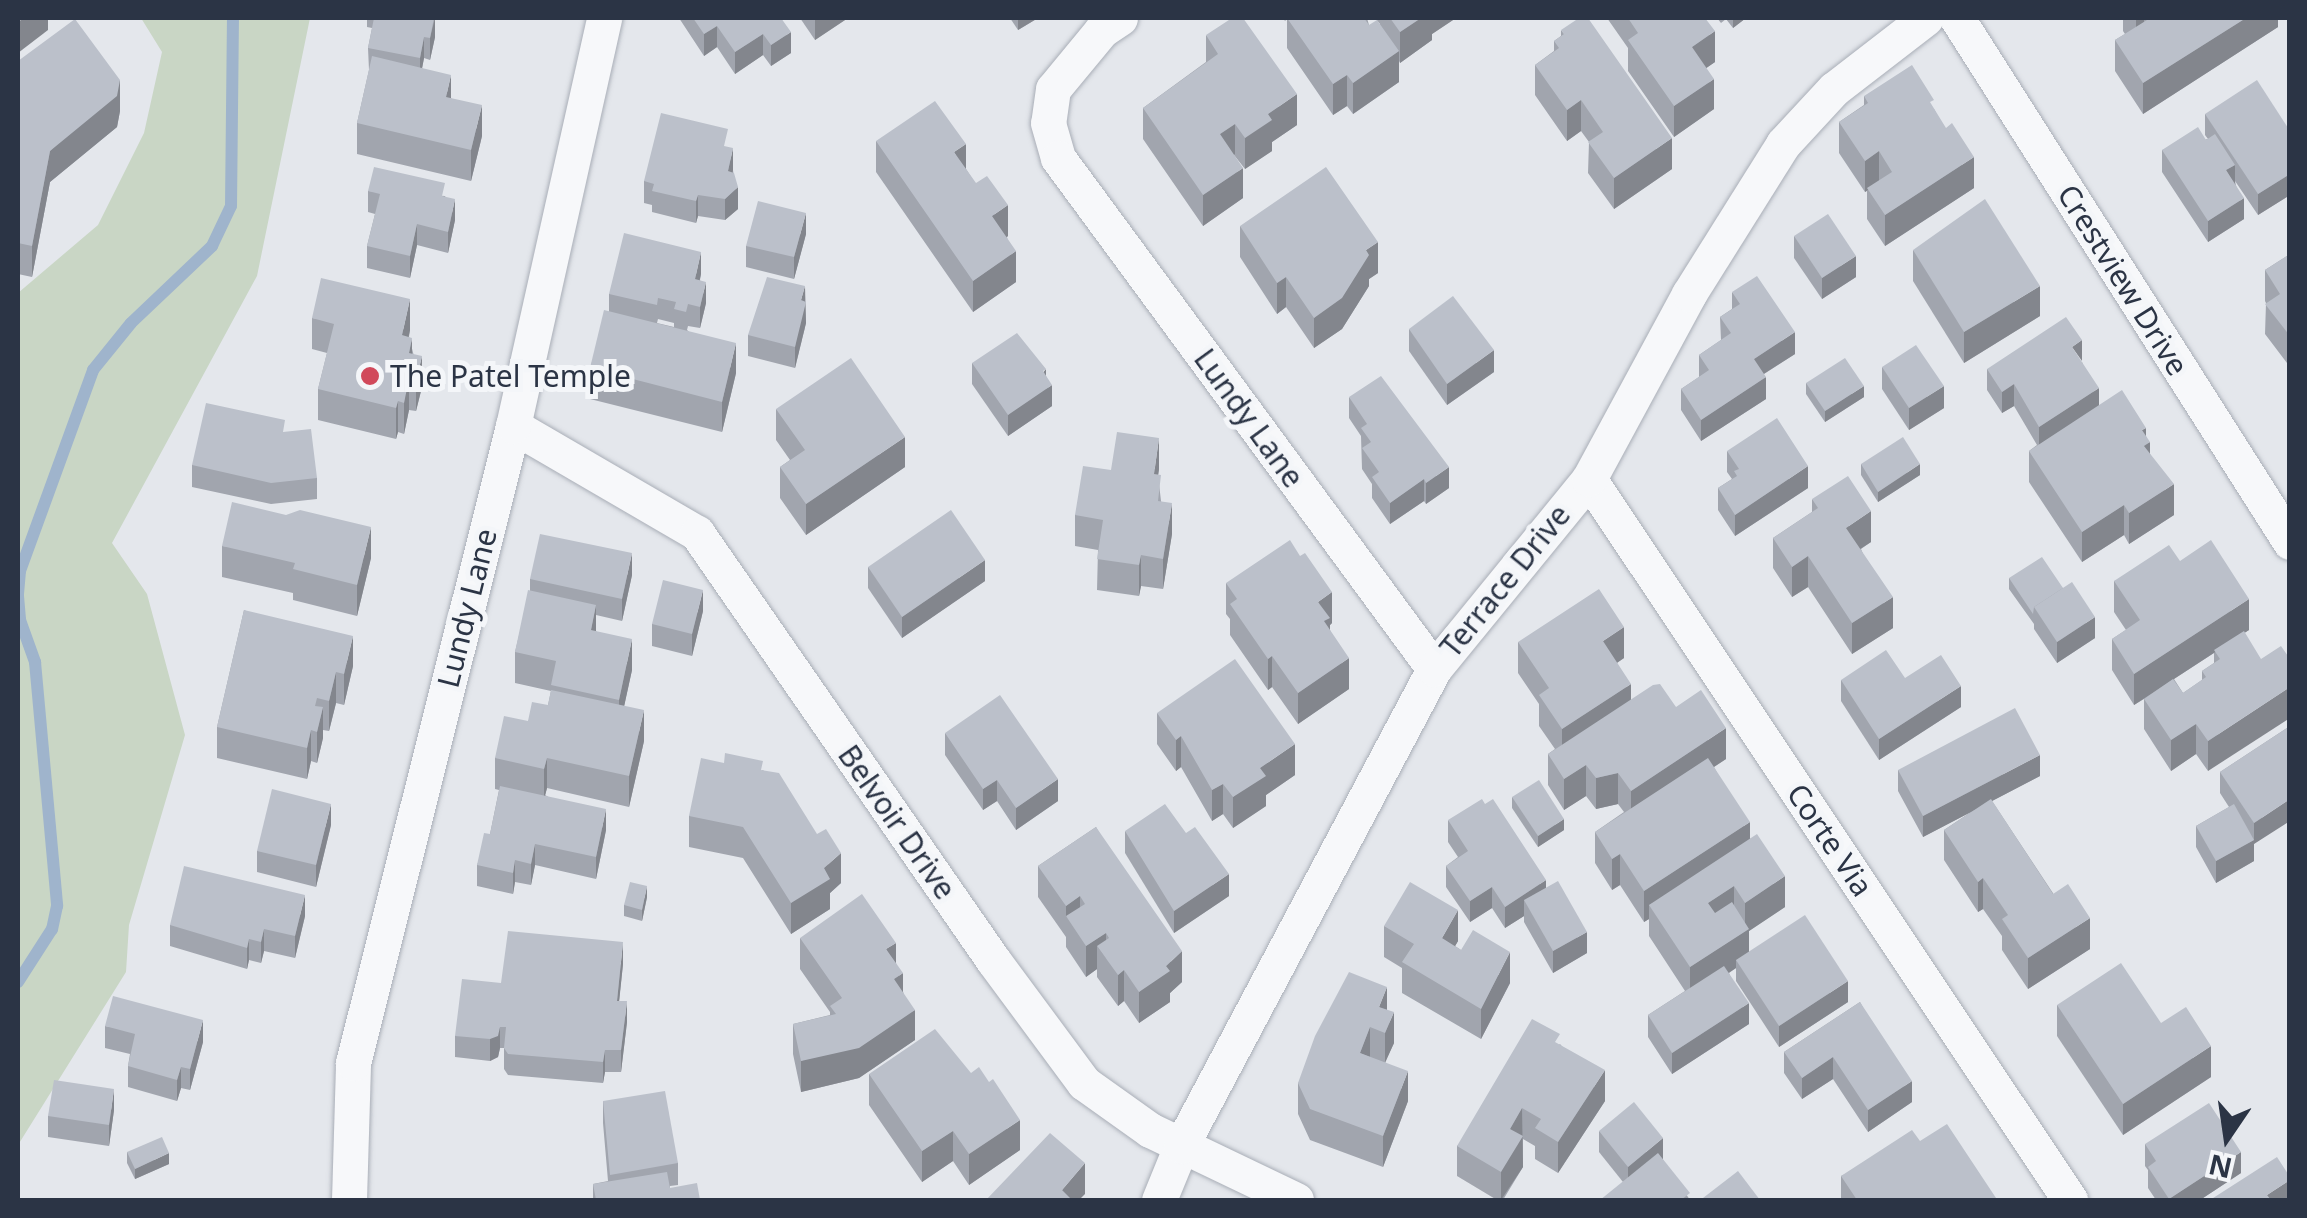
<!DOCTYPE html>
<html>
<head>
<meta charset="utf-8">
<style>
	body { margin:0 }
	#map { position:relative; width:2307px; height:1218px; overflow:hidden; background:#e4e7ec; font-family:"Noto Sans",sans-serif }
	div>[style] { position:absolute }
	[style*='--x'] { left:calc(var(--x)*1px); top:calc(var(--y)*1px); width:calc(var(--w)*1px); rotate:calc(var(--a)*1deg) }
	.green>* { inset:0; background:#c9d6c5 }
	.stream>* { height:12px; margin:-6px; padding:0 6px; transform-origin:6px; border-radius:6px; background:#9fb4cc }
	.roads { filter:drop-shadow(0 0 2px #a9aeb7) drop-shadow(0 0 2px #a9aeb7) }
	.minor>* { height:35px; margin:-17.5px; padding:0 17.5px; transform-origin:17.5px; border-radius:17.5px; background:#f7f8fa }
	.wall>* { inset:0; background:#a1a5ae }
	.shaded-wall>* { inset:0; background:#83868d }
	.building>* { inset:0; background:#bbc0ca }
	.dots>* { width:28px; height:28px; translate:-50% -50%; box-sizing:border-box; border:5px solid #f4f6f9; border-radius:50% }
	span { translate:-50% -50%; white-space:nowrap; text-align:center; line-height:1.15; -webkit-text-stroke:10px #f4f6f9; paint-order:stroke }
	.street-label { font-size:30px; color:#2b3445 }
	.poi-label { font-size:30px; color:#2b3445 }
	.left { translate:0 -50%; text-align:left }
	.frame { position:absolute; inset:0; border:20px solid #2b3445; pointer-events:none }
	.north { position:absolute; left:2177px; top:1088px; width:100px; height:100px; -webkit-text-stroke:8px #f4f6f9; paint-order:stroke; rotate:193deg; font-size:28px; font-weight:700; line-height:40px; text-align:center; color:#2b3445 }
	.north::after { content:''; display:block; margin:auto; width:35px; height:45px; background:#2b3445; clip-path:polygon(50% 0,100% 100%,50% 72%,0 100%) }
</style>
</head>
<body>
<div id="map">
	<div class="green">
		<div style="clip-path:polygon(141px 18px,310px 18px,257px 276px,112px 543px,147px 594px,185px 735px,129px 925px,126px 972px,18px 1145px,18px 293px,98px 225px,144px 133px,162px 52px)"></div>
	</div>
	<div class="stream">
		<div style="--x:18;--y:594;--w:23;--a:-85"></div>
		<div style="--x:20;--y:571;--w:214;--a:-70"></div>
		<div style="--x:93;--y:370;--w:60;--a:-51"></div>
		<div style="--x:131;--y:323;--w:112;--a:-43.5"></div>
		<div style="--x:212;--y:246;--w:44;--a:-64.6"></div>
		<div style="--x:231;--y:206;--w:188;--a:-89.4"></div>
		<div style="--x:18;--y:596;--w:24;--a:85"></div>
		<div style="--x:20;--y:620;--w:45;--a:70.3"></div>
		<div style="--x:35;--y:662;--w:245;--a:84.8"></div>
		<div style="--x:57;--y:906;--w:24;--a:102"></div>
		<div style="--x:52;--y:929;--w:63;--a:122.7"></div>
	</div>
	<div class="roads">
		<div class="minor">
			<div style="--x:1120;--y:18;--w:23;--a:146"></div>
			<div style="--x:1101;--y:31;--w:75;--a:129.6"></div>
			<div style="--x:1053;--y:89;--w:34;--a:98"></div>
			<div style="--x:1048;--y:123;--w:36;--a:74"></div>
			<div style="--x:1058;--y:158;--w:634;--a:53.65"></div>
			<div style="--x:1957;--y:18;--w:621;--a:57.56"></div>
			<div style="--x:513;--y:426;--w:213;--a:30.2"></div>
			<div style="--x:697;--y:533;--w:520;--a:55.27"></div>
			<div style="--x:993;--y:960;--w:153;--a:53.5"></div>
			<div style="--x:1084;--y:1083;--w:81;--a:35.5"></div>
			<div style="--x:1150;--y:1130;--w:162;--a:25.6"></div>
			<div style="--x:1589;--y:479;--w:867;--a:56.29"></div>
			<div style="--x:349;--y:1200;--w:137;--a:-88.3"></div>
			<div style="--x:353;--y:1063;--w:657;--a:-75.9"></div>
			<div style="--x:513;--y:426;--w:418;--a:-77.4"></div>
			<div style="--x:1159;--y:1200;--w:58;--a:-67.8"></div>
			<div style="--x:1181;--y:1146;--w:540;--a:-62.06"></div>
			<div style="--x:1434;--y:669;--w:245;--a:-50.8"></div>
			<div style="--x:1589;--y:479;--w:210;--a:-61.6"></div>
			<div style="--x:1689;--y:294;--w:177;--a:-57.9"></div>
			<div style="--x:1783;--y:144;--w:75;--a:-47.2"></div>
			<div style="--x:1834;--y:89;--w:116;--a:-37.7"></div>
		</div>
	</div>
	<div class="wall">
		<div style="clip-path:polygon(367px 18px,435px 18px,435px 37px,430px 60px,424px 58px,422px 68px,451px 98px,482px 136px,471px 181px,357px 154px,357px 123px,369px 70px,368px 48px,372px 28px,367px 27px)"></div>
		<div style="clip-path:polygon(679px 18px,781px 18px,791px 53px,771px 66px,763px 55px,735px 74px,717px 47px,704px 56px)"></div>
		<div style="clip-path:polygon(800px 18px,848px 18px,815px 40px)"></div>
		<div style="clip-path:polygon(1010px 18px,1038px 18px,1018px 30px)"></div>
		<div style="clip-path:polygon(1283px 18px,1367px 18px,1369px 25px,1380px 24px,1375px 18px,1456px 18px,1432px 34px,1432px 40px,1400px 63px,1399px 61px,1399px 82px,1353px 114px,1347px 106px,1333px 115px,1287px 48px,1287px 19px,1285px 21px)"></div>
		<div style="clip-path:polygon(1607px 18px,1705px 18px,1715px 62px,1706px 68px,1714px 109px,1674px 137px,1628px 71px,1628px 48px)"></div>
		<div style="clip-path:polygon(1717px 18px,1746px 18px,1733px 28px,1726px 19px,1721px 23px)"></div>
		<div style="clip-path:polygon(2123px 18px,2278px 18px,2278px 27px,2143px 114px,2115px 71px,2115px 40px,2125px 34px,2123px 31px)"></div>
		<div style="clip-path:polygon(1561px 30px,1672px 169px,1614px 209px,1588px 173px,1589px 142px,1581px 131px,1567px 141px,1535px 95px,1535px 65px,1554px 51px,1554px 41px,1561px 36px)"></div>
		<div style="clip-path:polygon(1206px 35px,1297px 125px,1272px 142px,1272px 151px,1245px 169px,1234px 155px,1243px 198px,1203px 226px,1143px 139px,1143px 108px,1206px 62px)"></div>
		<div style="clip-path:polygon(18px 61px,120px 111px,117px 127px,50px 182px,32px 277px,18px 274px)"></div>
		<div style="clip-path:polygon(1864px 96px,1934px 109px,1974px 188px,1885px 246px,1867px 219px,1867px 191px,1865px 192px,1839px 153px,1839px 122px,1864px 105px)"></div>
		<div style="clip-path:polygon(2205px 114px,2290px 131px,2290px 195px,2258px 215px,2235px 181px,2244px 219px,2208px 242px,2162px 172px,2162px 150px,2208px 139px,2205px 135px)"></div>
		<div style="clip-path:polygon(876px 141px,966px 169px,1008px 236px,1007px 237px,1016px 282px,973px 312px,876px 172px)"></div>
		<div style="clip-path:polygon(728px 147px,733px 170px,738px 209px,725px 220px,698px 216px,696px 223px,652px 212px,652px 205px,644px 203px,644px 181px)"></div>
		<div style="clip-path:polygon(368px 191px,445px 196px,455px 220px,448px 253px,417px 245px,410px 278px,367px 268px,367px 246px,375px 214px,368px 212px)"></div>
		<div style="clip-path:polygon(1240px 226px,1378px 273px,1369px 279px,1369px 286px,1342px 329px,1314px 348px,1286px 307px,1277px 314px,1240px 257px)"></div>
		<div style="clip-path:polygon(806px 234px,794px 279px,746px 267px,746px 246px)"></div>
		<div style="clip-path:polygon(1794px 236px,1856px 277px,1822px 299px,1794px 258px)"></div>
		<div style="clip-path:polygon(1913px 250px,2040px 316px,1964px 363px,1913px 281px)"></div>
		<div style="clip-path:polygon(2290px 254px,2290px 367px,2265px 334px,2266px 303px,2265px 301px,2265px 270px)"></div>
		<div style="clip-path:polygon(evenodd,701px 274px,700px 280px,706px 303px,700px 328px,688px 326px,687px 330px,736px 373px,722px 432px,590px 399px,590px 368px,609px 311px,609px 294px,701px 274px,658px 319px,674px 323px,674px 327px,657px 323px,658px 319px)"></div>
		<div style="clip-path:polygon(1732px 292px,1795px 354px,1764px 374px,1766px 399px,1701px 441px,1681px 410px,1681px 389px,1699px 377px,1699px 355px,1721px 340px,1720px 317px,1732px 309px)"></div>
		<div style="clip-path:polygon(805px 301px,806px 323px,795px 368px,748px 356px,748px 335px)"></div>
		<div style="clip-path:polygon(312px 318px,410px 330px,409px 337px,422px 387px,416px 411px,409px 410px,404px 434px,398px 432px,396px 439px,318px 420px,318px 389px,327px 353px,312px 349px)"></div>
		<div style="clip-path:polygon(1409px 329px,1494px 372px,1447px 405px,1409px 351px)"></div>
		<div style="clip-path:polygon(2082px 362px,2099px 405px,2146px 436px,2150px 454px,2174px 515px,2129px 544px,2124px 535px,2082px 562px,2029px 482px,2029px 451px,2037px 445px,2014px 406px,2002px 413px,1987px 390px,1987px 369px)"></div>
		<div style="clip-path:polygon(972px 363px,1046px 376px,1052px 406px,1008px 436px,972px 384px)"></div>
		<div style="clip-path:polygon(1882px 367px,1944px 408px,1909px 430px,1882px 389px)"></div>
		<div style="clip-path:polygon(1806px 383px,1864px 397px,1825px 422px,1806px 394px)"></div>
		<div style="clip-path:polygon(1349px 397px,1449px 488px,1426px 504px,1424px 501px,1390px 524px,1372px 498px,1372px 484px,1362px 469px,1361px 436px,1349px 418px)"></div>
		<div style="clip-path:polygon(776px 409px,905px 467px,806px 535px,780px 498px,780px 467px,790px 460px,776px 440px)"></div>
		<div style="clip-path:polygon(285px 432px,317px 478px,317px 499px,271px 504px,192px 487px,192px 465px)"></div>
		<div style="clip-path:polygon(1727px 451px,1808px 488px,1735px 536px,1718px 510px,1718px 488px,1732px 479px,1727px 472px)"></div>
		<div style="clip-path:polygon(1861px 464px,1920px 475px,1878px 502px,1861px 475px)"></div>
		<div style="clip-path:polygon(1159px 469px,1158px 475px,1161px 501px,1172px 534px,1163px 589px,1141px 586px,1139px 596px,1097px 590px,1098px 550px,1075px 546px,1075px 515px,1111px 470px)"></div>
		<div style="clip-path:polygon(1812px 499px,1871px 542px,1861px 549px,1893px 628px,1852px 654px,1808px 587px,1792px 597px,1773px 568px,1773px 538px,1812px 512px)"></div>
		<div style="clip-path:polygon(222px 546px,371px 558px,357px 616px,293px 600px,293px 593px,222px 577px)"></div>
		<div style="clip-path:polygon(evenodd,2180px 561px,2249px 630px,2244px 633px,2208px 771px,2196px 754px,2171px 771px,2144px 729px,2144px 699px,2134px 705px,2112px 670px,2112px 639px,2126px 630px,2114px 612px,2114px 581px,2180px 561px,2214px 653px,2214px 663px,2202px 671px,2202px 680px,2183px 693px,2174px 679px,2214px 653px)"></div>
		<div style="clip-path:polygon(868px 567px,985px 581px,902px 638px,868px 588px)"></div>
		<div style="clip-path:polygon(632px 575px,622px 621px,596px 615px,596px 631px,632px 670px,624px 706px,644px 741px,629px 807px,547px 788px,545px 795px,606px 830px,596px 879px,535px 865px,531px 885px,515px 882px,513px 894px,477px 886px,477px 865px,490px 834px,499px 790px,495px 789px,495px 758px,528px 721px,548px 705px,551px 691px,515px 683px,515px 652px,530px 591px,530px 579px)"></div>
		<div style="clip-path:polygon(2009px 578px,2063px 588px,2095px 638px,2057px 663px,2034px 629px,2034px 624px,2009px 589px)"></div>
		<div style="clip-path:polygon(1226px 583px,1332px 623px,1330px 625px,1330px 630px,1349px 689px,1298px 724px,1272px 687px,1268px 690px,1230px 635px,1230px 619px,1226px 614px)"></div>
		<div style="clip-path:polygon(244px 610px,353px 666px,344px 705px,336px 703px,329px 731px,323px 730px,323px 738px,317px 763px,311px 761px,307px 779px,217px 758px,217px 727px)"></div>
		<div style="clip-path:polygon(703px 611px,692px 656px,652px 646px,652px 624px)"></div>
		<div style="clip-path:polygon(1518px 642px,1624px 658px,1617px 663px,1631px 700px,1676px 707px,1726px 759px,1714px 767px,1785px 907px,1749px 931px,1749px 952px,1848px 1002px,1779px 1047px,1736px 981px,1736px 968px,1729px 973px,1749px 1024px,1672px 1074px,1648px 1037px,1648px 1015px,1685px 991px,1649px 936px,1649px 919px,1644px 922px,1620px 885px,1612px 890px,1595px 863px,1595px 832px,1624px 812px,1618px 804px,1596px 809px,1586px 796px,1564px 810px,1548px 785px,1548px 754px,1555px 749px,1539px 726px,1539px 704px,1518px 673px)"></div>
		<div style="clip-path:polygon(1841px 680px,1961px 707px,1879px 760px,1841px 701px)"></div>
		<div style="clip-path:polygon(1157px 713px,1295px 775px,1266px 795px,1266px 806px,1233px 828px,1223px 814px,1212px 821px,1181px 767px,1176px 771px,1157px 744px)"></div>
		<div style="clip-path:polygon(2290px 726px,2254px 844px,2254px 861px,2216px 883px,2196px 847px,2196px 826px,2229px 807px,2220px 793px,2220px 772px)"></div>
		<div style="clip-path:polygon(945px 733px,1058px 801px,1016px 830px,997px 801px,983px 810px,945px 755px)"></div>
		<div style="clip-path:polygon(763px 770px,841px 883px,830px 893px,830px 909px,791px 934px,743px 858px,689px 847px,689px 816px)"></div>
		<div style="clip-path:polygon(1898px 770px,2040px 776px,1992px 801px,2090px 949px,2028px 989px,2002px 950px,2002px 936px,1983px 909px,1978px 912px,1944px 860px,1944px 830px,1971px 812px,1923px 837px,1898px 791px)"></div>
		<div style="clip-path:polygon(1512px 797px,1564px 830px,1538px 847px,1512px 808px)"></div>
		<div style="clip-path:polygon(1448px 820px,1546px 888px,1587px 953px,1553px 973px,1524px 922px,1524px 916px,1505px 928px,1492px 908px,1470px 922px,1446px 887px,1446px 866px,1458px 857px,1448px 842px)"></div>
		<div style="clip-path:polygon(331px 825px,316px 887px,257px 872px,257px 851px)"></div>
		<div style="clip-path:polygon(1096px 827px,1182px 982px,1170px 993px,1170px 1002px,1139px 1023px,1124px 1001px,1118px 1006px,1097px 977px,1097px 969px,1086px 977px,1066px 947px,1066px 937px,1038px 897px,1038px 866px)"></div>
		<div style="clip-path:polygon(1125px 831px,1229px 896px,1174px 933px,1125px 853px)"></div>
		<div style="clip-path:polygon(647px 897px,642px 921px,624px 916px,624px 905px)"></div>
		<div style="clip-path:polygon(305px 916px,295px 958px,264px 951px,261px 963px,249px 960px,247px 969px,170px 946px,170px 925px)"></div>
		<div style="clip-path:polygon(1384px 926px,1458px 941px,1455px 946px,1510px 983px,1481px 1039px,1402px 993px,1402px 968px,1384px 957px)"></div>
		<div style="clip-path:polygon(800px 938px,896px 963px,915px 1040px,859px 1078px,801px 1092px,793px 1054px,793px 1024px,830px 1015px,830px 1012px,800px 969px)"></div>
		<div style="clip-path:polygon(623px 964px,619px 1001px,627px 1022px,621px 1072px,605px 1072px,603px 1083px,508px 1075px,504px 1069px,504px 1048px,500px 1048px,498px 1057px,490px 1061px,455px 1057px,455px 1036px,501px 983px)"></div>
		<div style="clip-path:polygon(1860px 1002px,1912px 1102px,1868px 1132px,1833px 1079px,1802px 1099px,1784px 1073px,1784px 1052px)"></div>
		<div style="clip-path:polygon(2057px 1005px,2161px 1023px,2211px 1077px,2123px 1135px,2057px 1036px)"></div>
		<div style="clip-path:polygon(1387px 1010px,1394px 1043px,1385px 1062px,1408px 1101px,1383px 1167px,1310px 1140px,1298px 1114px,1298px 1083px)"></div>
		<div style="clip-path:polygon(105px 1026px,203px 1042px,190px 1090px,181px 1088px,177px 1101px,128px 1087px,128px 1066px,130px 1054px,105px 1048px)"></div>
		<div style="clip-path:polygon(1560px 1044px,1605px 1101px,1558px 1173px,1535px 1159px,1535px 1146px,1523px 1139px,1523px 1167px,1503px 1200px,1497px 1200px,1457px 1176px,1457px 1146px)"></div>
		<div style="clip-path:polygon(971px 1073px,1020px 1150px,969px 1185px,953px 1161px,922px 1182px,869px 1105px,869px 1074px)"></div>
		<div style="clip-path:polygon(603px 1101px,678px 1163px,678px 1185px,670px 1186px,670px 1188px,700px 1200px,593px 1200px,593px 1184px,608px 1181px,603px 1123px)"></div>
		<div style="clip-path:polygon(114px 1110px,109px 1146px,48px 1137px,48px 1116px)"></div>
		<div style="clip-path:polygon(1599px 1131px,1663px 1160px,1690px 1200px,1623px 1182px,1599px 1152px)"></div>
		<div style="clip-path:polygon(1920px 1141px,1996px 1200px,1841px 1200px,1841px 1176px)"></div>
		<div style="clip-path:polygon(2145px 1144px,2241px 1173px,2200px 1200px,2156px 1200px,2148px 1188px,2148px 1170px,2145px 1166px)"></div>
		<div style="clip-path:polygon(127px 1152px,169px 1164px,135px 1179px,127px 1163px)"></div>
	</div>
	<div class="shaded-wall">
		<div style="clip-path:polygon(24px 18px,48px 18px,48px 30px,18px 53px,18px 22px)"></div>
		<div style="clip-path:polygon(435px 18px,435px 37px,430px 60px,430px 38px)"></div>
		<div style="clip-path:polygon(815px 18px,848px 18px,815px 40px)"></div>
		<div style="clip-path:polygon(1018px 18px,1038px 18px,1018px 30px)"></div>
		<div style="clip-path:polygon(1421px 18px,1456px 18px,1432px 34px,1432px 40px,1400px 63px,1400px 32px)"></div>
		<div style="clip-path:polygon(1733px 18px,1746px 18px,1733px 28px)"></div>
		<div style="clip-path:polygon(2138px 18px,2144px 18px,2144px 45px,2136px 50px,2136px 19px)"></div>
		<div style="clip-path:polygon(2246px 18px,2278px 18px,2278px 27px,2143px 114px,2143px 83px)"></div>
		<div style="clip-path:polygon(717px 26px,717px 47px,704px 56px,704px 34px)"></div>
		<div style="clip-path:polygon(1715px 31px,1715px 62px,1692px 78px,1692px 47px)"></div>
		<div style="clip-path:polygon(791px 32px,791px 53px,771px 66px,771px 45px)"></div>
		<div style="clip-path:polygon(763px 34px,763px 55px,735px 74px,735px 52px)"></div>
		<div style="clip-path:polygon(424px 37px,424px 58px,420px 79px,420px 58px)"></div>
		<div style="clip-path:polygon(1399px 51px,1399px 82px,1353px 114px,1353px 83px)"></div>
		<div style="clip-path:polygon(451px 75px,451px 106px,446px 97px)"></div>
		<div style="clip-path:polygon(1347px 75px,1347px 106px,1333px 115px,1333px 84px)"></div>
		<div style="clip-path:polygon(1714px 79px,1714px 109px,1674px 137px,1674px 106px)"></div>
		<div style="clip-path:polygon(120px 80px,120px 111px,117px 127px,50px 182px,32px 277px,32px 246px,50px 151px)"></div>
		<div style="clip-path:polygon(1297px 94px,1297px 125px,1272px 142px,1272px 151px,1245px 169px,1245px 138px,1268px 114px)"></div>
		<div style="clip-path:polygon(1581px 100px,1581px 131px,1567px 141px,1567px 110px)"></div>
		<div style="clip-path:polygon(482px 105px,482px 136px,471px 181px,471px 150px)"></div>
		<div style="clip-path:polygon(1235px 124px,1235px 154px,1220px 165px,1220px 134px)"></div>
		<div style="clip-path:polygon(1672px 138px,1672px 169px,1614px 209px,1614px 178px)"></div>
		<div style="clip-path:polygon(966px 144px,966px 175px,954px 152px)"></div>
		<div style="clip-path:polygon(733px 148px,733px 170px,728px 192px,728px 171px)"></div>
		<div style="clip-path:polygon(1879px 151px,1879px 182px,1865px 192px,1865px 161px)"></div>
		<div style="clip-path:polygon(1974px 157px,1974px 188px,1885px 246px,1885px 215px)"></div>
		<div style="clip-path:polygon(2235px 165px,2235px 186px,2226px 170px)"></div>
		<div style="clip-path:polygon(1243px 168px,1243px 198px,1203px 226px,1203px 195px)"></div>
		<div style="clip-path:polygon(2290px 174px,2290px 195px,2258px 215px,2258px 194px)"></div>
		<div style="clip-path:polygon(738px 187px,738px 209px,725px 220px,725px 199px)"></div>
		<div style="clip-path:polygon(698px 195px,698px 216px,696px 223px,696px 201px)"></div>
		<div style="clip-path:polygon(2244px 198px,2244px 219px,2208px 242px,2208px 221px)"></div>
		<div style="clip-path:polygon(455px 199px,455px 220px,448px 253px,448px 232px)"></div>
		<div style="clip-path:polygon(1008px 205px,1008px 236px,992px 246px,992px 216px)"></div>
		<div style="clip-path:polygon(806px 213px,806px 234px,794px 279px,794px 257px)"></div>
		<div style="clip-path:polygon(417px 224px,417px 245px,410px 278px,410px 256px)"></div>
		<div style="clip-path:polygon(1378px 242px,1378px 273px,1369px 279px,1369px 286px,1342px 329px,1314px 348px,1314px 318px,1366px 250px)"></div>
		<div style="clip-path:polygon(1016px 251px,1016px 282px,973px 312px,973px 281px)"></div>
		<div style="clip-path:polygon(701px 252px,701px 274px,695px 300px,695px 279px)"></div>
		<div style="clip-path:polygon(1856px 256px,1856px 277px,1822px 299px,1822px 278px)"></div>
		<div style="clip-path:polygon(1286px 277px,1286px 307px,1277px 314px,1277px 283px)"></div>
		<div style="clip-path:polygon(706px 282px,706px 303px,700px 328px,700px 307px)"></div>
		<div style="clip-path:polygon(805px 286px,806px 323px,795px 368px,795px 347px,801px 300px)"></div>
		<div style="clip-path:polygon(2040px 286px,2040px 316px,1964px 363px,1964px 332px)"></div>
		<div style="clip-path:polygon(410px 299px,410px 330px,402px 366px,402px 335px)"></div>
		<div style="clip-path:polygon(1795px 332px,1795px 354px,1754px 380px,1754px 359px)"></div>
		<div style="clip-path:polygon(412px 338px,412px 368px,409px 382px,409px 410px,404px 434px,404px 403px,409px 353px)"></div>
		<div style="clip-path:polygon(2082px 340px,2082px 361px,2072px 347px)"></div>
		<div style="clip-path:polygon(736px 343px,736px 373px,722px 432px,722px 402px)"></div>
		<div style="clip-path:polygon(1494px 350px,1494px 372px,1447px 405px,1447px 384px)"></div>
		<div style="clip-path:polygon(422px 356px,422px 387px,416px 411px,416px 381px)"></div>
		<div style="clip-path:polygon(1046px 369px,1046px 389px,1052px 385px,1052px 406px,1008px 436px,1008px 415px)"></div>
		<div style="clip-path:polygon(1766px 377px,1766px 399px,1701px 441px,1701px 420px)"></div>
		<div style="clip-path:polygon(2014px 384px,2014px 406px,2002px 413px,2002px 392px)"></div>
		<div style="clip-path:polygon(1864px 386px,1864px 397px,1825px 422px,1825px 411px)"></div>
		<div style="clip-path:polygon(1944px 386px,1944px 408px,1909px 430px,1909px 408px)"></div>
		<div style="clip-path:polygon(2099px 388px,2099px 410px,2039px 449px,2039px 427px)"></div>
		<div style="clip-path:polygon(398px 401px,398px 432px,396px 439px,396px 408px)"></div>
		<div style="clip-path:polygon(2146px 428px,2146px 444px,2150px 442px,2150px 472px,2144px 476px,2142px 430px)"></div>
		<div style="clip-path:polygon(905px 437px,905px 467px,806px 535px,806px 504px)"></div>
		<div style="clip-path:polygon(1159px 438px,1159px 469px,1154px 505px,1154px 474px)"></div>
		<div style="clip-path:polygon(1920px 464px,1920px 475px,1878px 502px,1878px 492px)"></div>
		<div style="clip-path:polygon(1808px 466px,1808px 488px,1735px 536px,1735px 515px)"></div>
		<div style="clip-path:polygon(1449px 467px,1449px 488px,1426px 504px,1426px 483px)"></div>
		<div style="clip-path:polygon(1424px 479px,1424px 501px,1390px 524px,1390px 503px)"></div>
		<div style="clip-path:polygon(2174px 484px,2174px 515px,2129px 544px,2129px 513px)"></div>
		<div style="clip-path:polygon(1172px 503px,1172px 534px,1163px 589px,1163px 559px)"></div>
		<div style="clip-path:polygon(2124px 505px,2124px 535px,2082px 562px,2082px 532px)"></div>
		<div style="clip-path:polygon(1871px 511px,1871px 542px,1846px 558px,1846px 528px)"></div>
		<div style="clip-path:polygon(371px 527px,371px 558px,357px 616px,357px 585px)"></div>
		<div style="clip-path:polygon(632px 553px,632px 575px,622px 621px,622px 599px)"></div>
		<div style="clip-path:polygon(1141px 555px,1141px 586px,1139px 596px,1139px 565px)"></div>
		<div style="clip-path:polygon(1808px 556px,1808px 587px,1792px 597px,1792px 567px)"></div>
		<div style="clip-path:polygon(985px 560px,985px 581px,902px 638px,902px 617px)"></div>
		<div style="clip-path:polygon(703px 590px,703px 611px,692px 656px,692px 634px)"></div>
		<div style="clip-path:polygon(1332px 592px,1332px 623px,1330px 625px,1330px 649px,1318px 602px)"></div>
		<div style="clip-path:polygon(1893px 597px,1893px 628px,1852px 654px,1852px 623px)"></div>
		<div style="clip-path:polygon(2249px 599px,2249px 630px,2134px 705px,2134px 674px)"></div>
		<div style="clip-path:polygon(596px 605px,596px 636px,591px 630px)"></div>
		<div style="clip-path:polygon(2095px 617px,2095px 638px,2057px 663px,2057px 642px)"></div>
		<div style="clip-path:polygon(1624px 627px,1624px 658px,1603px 672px,1603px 641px)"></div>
		<div style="clip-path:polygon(353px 636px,353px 666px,344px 705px,344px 674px)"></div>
		<div style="clip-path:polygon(632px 639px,632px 670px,619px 730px,619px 700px)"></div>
		<div style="clip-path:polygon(1272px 656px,1272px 687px,1268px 690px,1268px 659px)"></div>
		<div style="clip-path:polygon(1349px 658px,1349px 689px,1298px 724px,1298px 693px)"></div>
		<div style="clip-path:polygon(336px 672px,336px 703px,329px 731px,329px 701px)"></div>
		<div style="clip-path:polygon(1631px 684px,1631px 714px,1562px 759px,1562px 729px)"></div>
		<div style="clip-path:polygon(1961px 686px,1961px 707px,1879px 760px,1879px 739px)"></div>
		<div style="clip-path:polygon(2290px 687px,2290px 718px,2208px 771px,2208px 741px)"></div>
		<div style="clip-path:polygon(323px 707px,323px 738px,317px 763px,317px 732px)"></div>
		<div style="clip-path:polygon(644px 710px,644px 741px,629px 807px,629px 776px)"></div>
		<div style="clip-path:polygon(2196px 724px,2196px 754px,2171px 771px,2171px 740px)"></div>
		<div style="clip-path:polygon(1726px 728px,1726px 759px,1631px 821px,1631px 791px)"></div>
		<div style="clip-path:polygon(311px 730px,311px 761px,307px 779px,307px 748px)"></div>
		<div style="clip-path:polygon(1181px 736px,1181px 767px,1176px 771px,1176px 740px)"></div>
		<div style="clip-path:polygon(1295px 744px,1295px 775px,1266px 795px,1266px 806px,1233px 828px,1233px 797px,1260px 768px)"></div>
		<div style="clip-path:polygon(2040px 755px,2040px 776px,1923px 837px,1923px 816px)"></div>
		<div style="clip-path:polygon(547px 758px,547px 788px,544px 800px,544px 769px)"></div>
		<div style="clip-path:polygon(1586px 765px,1586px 796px,1564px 810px,1564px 779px)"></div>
		<div style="clip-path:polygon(1618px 773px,1618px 804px,1596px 809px,1596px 778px)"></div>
		<div style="clip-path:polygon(1058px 779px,1058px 801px,1016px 830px,1016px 808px)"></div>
		<div style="clip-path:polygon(997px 780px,997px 801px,983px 810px,983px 789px)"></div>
		<div style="clip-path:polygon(1223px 784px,1223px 814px,1212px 821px,1212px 790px)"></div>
		<div style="clip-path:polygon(2290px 799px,2290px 821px,2254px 844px,2254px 861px,2216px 883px,2216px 861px,2254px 840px,2254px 823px)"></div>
		<div style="clip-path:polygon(331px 804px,331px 825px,316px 887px,316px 865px)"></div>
		<div style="clip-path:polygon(606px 809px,606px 830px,596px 879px,596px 857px)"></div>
		<div style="clip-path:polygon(1564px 819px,1564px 830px,1538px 847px,1538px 836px)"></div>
		<div style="clip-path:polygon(1750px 822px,1750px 852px,1649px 905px,1649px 919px,1644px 922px,1644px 891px)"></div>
		<div style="clip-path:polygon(535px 844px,535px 865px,531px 885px,531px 864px)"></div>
		<div style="clip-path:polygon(841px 853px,841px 883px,830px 893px,830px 909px,791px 934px,791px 903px,824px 868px)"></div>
		<div style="clip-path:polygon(1620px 854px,1620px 885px,1612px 890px,1612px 859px)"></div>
		<div style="clip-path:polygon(515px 860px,515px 882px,513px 894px,513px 873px)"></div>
		<div style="clip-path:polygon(1229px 874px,1229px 896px,1174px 933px,1174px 911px)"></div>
		<div style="clip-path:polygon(1785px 876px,1785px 907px,1749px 931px,1749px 959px,1736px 960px,1736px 968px,1690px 998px,1690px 967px,1745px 931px,1745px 903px)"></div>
		<div style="clip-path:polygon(1983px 878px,1983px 909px,1978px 912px,1978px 882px)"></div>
		<div style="clip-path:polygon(1546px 880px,1546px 901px,1524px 900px,1524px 916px,1505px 928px,1505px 907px)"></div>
		<div style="clip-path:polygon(647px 886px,647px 897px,642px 921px,642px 910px)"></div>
		<div style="clip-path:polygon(1734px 886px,1734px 917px,1708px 934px,1708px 903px)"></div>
		<div style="clip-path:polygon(1492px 887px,1492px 908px,1470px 922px,1470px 901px)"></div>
		<div style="clip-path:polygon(305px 895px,305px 916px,295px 958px,295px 936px)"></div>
		<div style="clip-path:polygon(1080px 896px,1080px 927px,1066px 916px,1066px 937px,1066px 906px)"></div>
		<div style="clip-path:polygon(1458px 910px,1458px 941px,1442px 969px,1442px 938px)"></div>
		<div style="clip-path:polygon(2090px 918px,2090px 949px,2028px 989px,2028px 958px)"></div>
		<div style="clip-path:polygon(264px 929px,264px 951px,261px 963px,261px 942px)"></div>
		<div style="clip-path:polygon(1587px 932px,1587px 953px,1553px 973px,1553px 951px)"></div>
		<div style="clip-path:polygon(1106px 933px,1106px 958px,1097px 946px,1097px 969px,1086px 977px,1086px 946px)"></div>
		<div style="clip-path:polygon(249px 939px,249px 960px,247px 969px,247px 948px)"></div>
		<div style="clip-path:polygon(623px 942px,623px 964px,617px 1022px,617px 1001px)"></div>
		<div style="clip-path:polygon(896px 943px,896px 974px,886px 949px)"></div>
		<div style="clip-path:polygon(1182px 951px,1182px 982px,1170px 993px,1170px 1002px,1139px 1023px,1139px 992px)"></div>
		<div style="clip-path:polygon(1510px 952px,1510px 983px,1481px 1039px,1481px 1009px)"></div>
		<div style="clip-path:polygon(1124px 970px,1124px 1001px,1118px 1006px,1118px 975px)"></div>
		<div style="clip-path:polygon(903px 973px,903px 1004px,894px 979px)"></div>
		<div style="clip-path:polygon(1848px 981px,1848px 1002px,1779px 1047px,1779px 1026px)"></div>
		<div style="clip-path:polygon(1387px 987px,1387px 1018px,1379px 1007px)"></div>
		<div style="clip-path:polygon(627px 1001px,627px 1022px,621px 1072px,621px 1050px)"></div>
		<div style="clip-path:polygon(1749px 1003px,1749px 1024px,1672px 1074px,1672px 1053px)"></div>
		<div style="clip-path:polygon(915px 1010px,915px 1040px,859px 1078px,801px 1092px,801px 1061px)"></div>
		<div style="clip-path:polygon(1394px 1012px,1394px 1043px,1385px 1063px,1385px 1033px)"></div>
		<div style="clip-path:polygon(203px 1020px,203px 1042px,190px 1090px,190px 1069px)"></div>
		<div style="clip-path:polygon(500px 1027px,500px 1048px,498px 1057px,490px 1061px,490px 1039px)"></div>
		<div style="clip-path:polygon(1370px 1027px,1370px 1057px,1360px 1053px)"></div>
		<div style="clip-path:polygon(2211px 1046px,2211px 1077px,2123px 1135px,2123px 1104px)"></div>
		<div style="clip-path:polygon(605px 1050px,605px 1072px,603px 1083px,603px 1062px)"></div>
		<div style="clip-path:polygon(1833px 1057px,1833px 1079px,1802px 1099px,1802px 1078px)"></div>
		<div style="clip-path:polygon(181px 1067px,181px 1088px,177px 1101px,177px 1080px)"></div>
		<div style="clip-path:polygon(1605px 1070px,1605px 1101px,1558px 1173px,1558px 1142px)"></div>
		<div style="clip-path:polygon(1408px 1071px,1408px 1101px,1383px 1167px,1383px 1136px)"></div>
		<div style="clip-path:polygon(1912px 1081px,1912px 1102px,1868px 1132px,1868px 1110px)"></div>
		<div style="clip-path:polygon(114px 1089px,114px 1110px,109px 1146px,109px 1125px)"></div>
		<div style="clip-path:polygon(1522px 1108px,1523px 1167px,1501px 1200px,1501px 1172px,1510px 1129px)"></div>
		<div style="clip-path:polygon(1020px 1120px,1020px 1150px,969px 1185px,969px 1154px)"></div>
		<div style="clip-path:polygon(953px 1131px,953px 1161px,922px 1182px,922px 1151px)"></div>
		<div style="clip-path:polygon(1663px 1138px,1663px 1160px,1628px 1188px,1628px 1167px)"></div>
		<div style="clip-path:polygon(2241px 1152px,2241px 1173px,2200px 1200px,2169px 1200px,2169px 1199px)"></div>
		<div style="clip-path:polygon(169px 1153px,169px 1164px,135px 1179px,135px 1169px)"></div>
		<div style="clip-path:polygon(1085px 1163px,1085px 1194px,1079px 1200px,1062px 1200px,1062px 1190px)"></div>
		<div style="clip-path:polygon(2290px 1180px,2290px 1200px,2267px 1200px,2267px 1195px)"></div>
	</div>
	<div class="building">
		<div style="clip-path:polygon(374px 18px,434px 18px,430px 38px,424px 37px,420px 58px,368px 48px)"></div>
		<div style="clip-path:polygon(693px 18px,781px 18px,791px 32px,771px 45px,763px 34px,735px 52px,717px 26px,704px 34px)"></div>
		<div style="clip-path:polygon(1232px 18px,1243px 18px,1297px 94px,1268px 114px,1272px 120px,1245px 138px,1235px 124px,1220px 134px,1243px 168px,1203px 195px,1143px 108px,1218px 54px,1206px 35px)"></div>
		<div style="clip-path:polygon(1287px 18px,1364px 18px,1369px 25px,1377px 20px,1399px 51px,1353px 83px,1347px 75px,1333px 84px)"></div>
		<div style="clip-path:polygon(1390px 18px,1421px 18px,1400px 32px)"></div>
		<div style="clip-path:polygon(1579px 18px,1588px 18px,1672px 138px,1614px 178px,1588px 142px,1603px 132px,1581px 100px,1567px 110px,1535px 65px,1559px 48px,1554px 41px,1564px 34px,1561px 30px)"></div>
		<div style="clip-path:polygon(1628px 18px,1705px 18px,1715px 31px,1692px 47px,1714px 79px,1674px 106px,1628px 40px,1638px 33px)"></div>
		<div style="clip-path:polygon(2146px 18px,2246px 18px,2143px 83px,2115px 40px,2147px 20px)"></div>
		<div style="clip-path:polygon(75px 19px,120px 80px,117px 96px,50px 151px,32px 246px,18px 243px,18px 61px)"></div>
		<div style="clip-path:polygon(372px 56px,451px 75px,446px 97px,482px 105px,471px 150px,357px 123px)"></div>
		<div style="clip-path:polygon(1912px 65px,1934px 100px,1930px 102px,1946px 128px,1952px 123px,1974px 157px,1885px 215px,1867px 188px,1892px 172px,1879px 151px,1865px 161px,1839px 122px,1868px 103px,1864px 96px)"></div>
		<div style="clip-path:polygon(2257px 80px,2290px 131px,2290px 174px,2258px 194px,2205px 114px)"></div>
		<div style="clip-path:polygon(935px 101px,966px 144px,954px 152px,976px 183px,987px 176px,1008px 205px,992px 216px,1016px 251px,973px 281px,876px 141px)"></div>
		<div style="clip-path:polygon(661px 113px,728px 129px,724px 146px,733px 148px,728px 171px,734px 173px,738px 187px,725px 199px,698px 195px,696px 201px,652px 191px,654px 184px,644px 181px)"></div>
		<div style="clip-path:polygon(2198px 127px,2206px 140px,2215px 134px,2235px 165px,2226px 170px,2244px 198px,2208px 221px,2162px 150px)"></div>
		<div style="clip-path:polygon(374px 167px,445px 183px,442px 196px,455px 199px,448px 232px,417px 224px,410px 256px,367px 246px,380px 194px,368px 191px)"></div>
		<div style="clip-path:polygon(1326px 167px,1378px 242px,1366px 250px,1369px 255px,1342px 298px,1314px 318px,1286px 277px,1277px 283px,1240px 226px)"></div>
		<div style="clip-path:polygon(1985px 199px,2040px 286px,1964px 332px,1913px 250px)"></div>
		<div style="clip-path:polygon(758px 201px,806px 213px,794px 257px,746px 246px)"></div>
		<div style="clip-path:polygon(1828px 214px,1856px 256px,1822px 278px,1794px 236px)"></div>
		<div style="clip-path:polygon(624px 233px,701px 252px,695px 279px,706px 282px,700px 307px,688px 304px,686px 312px,674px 309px,676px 302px,658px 298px,657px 305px,609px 294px)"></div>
		<div style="clip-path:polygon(2290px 254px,2290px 336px,2265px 304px,2280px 294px,2265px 270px)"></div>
		<div style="clip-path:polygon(1757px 276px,1795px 332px,1754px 359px,1766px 377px,1701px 420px,1681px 389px,1709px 370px,1699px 355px,1731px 333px,1720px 317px,1740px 304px,1732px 292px)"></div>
		<div style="clip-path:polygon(767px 277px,805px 286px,801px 300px,806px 302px,795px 347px,748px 335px)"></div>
		<div style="clip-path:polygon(321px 278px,410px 299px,402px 335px,412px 338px,409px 353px,422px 356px,416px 381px,409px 379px,404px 403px,398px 401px,396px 408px,318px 389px,334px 324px,312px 318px)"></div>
		<div style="clip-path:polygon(1453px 296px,1494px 350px,1447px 384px,1409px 329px)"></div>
		<div style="clip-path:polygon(604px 310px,736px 343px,722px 402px,590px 368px)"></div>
		<div style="clip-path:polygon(2066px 317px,2082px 340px,2072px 347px,2099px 388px,2039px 427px,2014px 384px,2002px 392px,1987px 369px)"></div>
		<div style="clip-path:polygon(1017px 333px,1046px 369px,1043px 371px,1052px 385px,1008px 415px,972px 363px)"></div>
		<div style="clip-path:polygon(1916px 345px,1944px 386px,1909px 408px,1882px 367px)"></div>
		<div style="clip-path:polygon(851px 358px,905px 437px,806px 504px,780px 467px,805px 450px,776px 409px)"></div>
		<div style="clip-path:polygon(1845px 358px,1864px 386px,1825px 411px,1806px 383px)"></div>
		<div style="clip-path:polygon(1381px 376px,1449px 467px,1426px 483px,1424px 479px,1390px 503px,1372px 477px,1379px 472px,1362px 448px,1371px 442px,1361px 428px,1367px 424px,1349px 397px)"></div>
		<div style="clip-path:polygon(2122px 390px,2146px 428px,2142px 430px,2150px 442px,2144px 446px,2174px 484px,2129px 513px,2124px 505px,2082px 532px,2029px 451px)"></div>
		<div style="clip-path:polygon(206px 403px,285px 420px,283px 432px,311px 429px,317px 478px,271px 483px,192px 465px)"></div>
		<div style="clip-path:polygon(1777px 418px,1808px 466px,1735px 515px,1718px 488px,1737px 476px,1734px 471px,1739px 469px,1727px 451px)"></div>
		<div style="clip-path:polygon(1117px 432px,1159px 438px,1154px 474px,1161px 475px,1158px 501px,1172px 503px,1163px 559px,1141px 555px,1139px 565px,1097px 559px,1103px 520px,1075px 515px,1083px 466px,1111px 470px)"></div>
		<div style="clip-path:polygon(1903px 437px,1920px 464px,1878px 492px,1861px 464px)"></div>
		<div style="clip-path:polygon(1848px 476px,1871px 511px,1846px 528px,1893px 597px,1852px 623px,1808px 556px,1792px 567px,1773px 538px,1818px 508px,1812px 499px)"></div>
		<div style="clip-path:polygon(232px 502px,286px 515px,300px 510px,371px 527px,357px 585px,293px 569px,295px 563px,222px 546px)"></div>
		<div style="clip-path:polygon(951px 510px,985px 560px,902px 617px,868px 567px)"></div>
		<div style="clip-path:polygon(540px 534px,632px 553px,622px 599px,530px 579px)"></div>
		<div style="clip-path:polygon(1290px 540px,1300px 556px,1305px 553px,1332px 592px,1318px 602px,1330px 618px,1324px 621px,1349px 658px,1298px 693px,1272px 656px,1268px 659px,1230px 604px,1237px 599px,1226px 583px)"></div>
		<div style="clip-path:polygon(2211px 540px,2249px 599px,2134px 674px,2112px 639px,2140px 620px,2114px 581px,2169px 545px,2180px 561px)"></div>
		<div style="clip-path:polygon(2042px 557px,2063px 588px,2034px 607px,2033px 614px,2009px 578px)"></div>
		<div style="clip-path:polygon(663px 580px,703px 590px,692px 634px,652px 624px)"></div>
		<div style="clip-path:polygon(2072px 582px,2095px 617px,2057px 642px,2034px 607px)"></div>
		<div style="clip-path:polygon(1599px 589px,1624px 627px,1603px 641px,1631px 684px,1562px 729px,1539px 695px,1549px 688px,1518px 642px)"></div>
		<div style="clip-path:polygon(528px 590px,596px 605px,591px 630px,632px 639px,619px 700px,551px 685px,556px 661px,515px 652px)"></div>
		<div style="clip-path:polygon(244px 610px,353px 636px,344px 674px,336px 672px,329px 701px,317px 698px,315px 706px,323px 707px,317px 732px,311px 730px,307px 748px,217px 727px)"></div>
		<div style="clip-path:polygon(2244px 631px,2261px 659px,2281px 646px,2290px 659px,2290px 687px,2208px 741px,2196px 724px,2171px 740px,2144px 699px,2173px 679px,2183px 693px,2206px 677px,2202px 671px,2220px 659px,2214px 650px)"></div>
		<div style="clip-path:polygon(1886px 650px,1905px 678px,1941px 655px,1961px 686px,1879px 739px,1841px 680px)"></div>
		<div style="clip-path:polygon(1235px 659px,1295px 744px,1260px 768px,1266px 776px,1233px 797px,1223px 784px,1212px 790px,1181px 736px,1176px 740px,1157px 713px)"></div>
		<div style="clip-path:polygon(1660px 684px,1676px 707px,1701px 690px,1726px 728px,1631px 791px,1618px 773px,1596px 778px,1586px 765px,1564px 779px,1548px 754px,1653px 685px)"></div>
		<div style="clip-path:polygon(551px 690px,644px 710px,629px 776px,547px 758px,544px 769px,495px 758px,504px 716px,528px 721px,532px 702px,548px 705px)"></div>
		<div style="clip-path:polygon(1000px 695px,1058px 779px,1016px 808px,997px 780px,983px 789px,945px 733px)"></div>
		<div style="clip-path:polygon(2015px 708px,2040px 755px,1923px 816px,1898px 770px)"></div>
		<div style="clip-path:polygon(2290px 726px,2290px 799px,2254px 823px,2220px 772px)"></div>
		<div style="clip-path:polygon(725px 753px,763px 761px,761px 770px,779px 773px,817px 834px,826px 829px,841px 853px,824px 868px,830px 879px,791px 903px,743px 827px,689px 816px,701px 758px,724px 763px)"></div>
		<div style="clip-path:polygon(1708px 758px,1750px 822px,1644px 891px,1620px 854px,1612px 859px,1595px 832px)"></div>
		<div style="clip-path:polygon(1539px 780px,1564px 819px,1538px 836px,1512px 797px)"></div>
		<div style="clip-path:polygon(500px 786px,606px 809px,596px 857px,535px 844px,531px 864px,515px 860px,513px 873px,477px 865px,484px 833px,490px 834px)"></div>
		<div style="clip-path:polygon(272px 789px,331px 804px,316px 865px,257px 851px)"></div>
		<div style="clip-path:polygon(1482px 799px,1485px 804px,1493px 799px,1546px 880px,1505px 907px,1492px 887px,1470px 901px,1446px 866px,1468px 851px,1448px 820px)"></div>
		<div style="clip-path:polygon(1991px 799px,2053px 894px,2068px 884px,2090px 918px,2028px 958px,2002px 919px,2008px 915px,1983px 878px,1978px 882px,1944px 830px)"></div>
		<div style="clip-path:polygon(1165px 804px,1186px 833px,1195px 827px,1229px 874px,1174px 911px,1125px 831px)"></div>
		<div style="clip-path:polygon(2234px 804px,2254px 840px,2216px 861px,2196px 826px)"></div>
		<div style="clip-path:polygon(1096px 827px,1182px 951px,1166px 966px,1170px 971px,1139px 992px,1124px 970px,1118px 975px,1097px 946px,1109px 938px,1106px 933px,1086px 946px,1066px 916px,1085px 904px,1080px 896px,1066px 906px,1038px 866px)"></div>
		<div style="clip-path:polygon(1757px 834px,1785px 876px,1745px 903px,1734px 886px,1708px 903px,1715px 913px,1732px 902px,1749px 929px,1690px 967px,1649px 905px)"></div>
		<div style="clip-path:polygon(184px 866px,305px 895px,295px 936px,264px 929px,261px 942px,249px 939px,247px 948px,170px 925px)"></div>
		<div style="clip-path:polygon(1558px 881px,1587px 932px,1553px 951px,1524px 900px)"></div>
		<div style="clip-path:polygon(630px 882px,647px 886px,642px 910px,624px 905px)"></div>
		<div style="clip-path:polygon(1410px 882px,1458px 910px,1442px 938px,1461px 950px,1473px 930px,1510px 952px,1481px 1009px,1402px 962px,1414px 944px,1384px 926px)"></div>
		<div style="clip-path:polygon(862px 894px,896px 943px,886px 949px,903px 973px,894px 979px,915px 1010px,859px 1048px,801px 1061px,793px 1024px,836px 1014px,830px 1006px,842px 998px,800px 938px)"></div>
		<div style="clip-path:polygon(1805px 915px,1848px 981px,1779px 1026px,1736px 960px)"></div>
		<div style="clip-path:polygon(508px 931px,623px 942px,617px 1001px,627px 1001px,621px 1050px,605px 1050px,603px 1062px,508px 1054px,504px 1048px,506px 1027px,500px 1027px,498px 1036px,490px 1039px,455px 1036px,462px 979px,501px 983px)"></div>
		<div style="clip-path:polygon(2121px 963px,2161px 1023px,2186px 1007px,2211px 1046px,2123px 1104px,2057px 1005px)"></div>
		<div style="clip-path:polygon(1724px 966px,1749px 1003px,1672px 1053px,1648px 1015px)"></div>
		<div style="clip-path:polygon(1349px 972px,1387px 987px,1379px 1007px,1394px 1012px,1385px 1033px,1370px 1027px,1360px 1053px,1408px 1071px,1383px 1136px,1310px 1109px,1298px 1083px,1315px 1036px)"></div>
		<div style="clip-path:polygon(113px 996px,203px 1020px,190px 1069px,181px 1067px,177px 1080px,128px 1066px,135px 1034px,105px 1026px)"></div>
		<div style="clip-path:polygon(1860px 1002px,1912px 1081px,1868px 1110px,1833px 1057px,1802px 1078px,1784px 1052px)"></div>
		<div style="clip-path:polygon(1532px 1019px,1560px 1034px,1555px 1042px,1605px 1070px,1558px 1142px,1535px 1128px,1541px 1119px,1522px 1108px,1510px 1129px,1523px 1136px,1501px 1172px,1457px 1146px)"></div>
		<div style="clip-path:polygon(935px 1029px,971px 1073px,979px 1067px,989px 1082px,993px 1079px,1020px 1120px,969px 1154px,953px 1131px,922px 1151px,869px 1074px)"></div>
		<div style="clip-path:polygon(54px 1080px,114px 1089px,109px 1125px,48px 1116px)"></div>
		<div style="clip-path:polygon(665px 1091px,678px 1163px,610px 1175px,603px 1101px)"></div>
		<div style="clip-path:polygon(1634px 1102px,1663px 1138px,1628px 1167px,1599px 1131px)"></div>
		<div style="clip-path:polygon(2209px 1103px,2241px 1152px,2169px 1199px,2148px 1167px,2156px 1161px,2145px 1144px)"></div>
		<div style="clip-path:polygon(1947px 1124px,1996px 1198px,1993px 1200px,1857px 1200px,1841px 1176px,1912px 1130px,1920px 1141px)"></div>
		<div style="clip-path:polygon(1050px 1133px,1085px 1163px,1062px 1190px,1070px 1198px,1067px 1200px,986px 1200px)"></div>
		<div style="clip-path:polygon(162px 1137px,169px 1153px,135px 1169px,127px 1152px)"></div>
		<div style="clip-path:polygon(1658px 1153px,1690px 1193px,1681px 1200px,1600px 1200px)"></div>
		<div style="clip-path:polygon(2277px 1157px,2290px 1177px,2290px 1180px,2267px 1195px,2271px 1200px,2210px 1200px)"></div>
		<div style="clip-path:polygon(1738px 1171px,1760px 1200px,1705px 1200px,1703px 1198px)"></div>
		<div style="clip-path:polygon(667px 1172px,670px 1188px,697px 1183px,700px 1200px,596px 1200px,593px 1184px)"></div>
		<div style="clip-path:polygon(181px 1198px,181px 1200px,154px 1200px)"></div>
	</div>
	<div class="dots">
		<div style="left:370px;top:376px;background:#d1495b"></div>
	</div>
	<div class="street-label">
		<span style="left:2123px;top:280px;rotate:58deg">Crestview Drive</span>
		<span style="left:1249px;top:418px;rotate:54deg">Lundy Lane</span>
		<span style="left:1505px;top:581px;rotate:-51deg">Terrace Drive</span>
		<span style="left:467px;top:608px;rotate:-76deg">Lundy Lane</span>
		<span style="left:897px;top:822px;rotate:55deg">Belvoir Drive</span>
		<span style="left:1830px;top:840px;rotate:56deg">Corte Via</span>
	</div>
	<div class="poi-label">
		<span class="left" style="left:390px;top:376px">The Patel Temple</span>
	</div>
	<div class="frame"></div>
	<div class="north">N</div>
</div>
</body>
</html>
